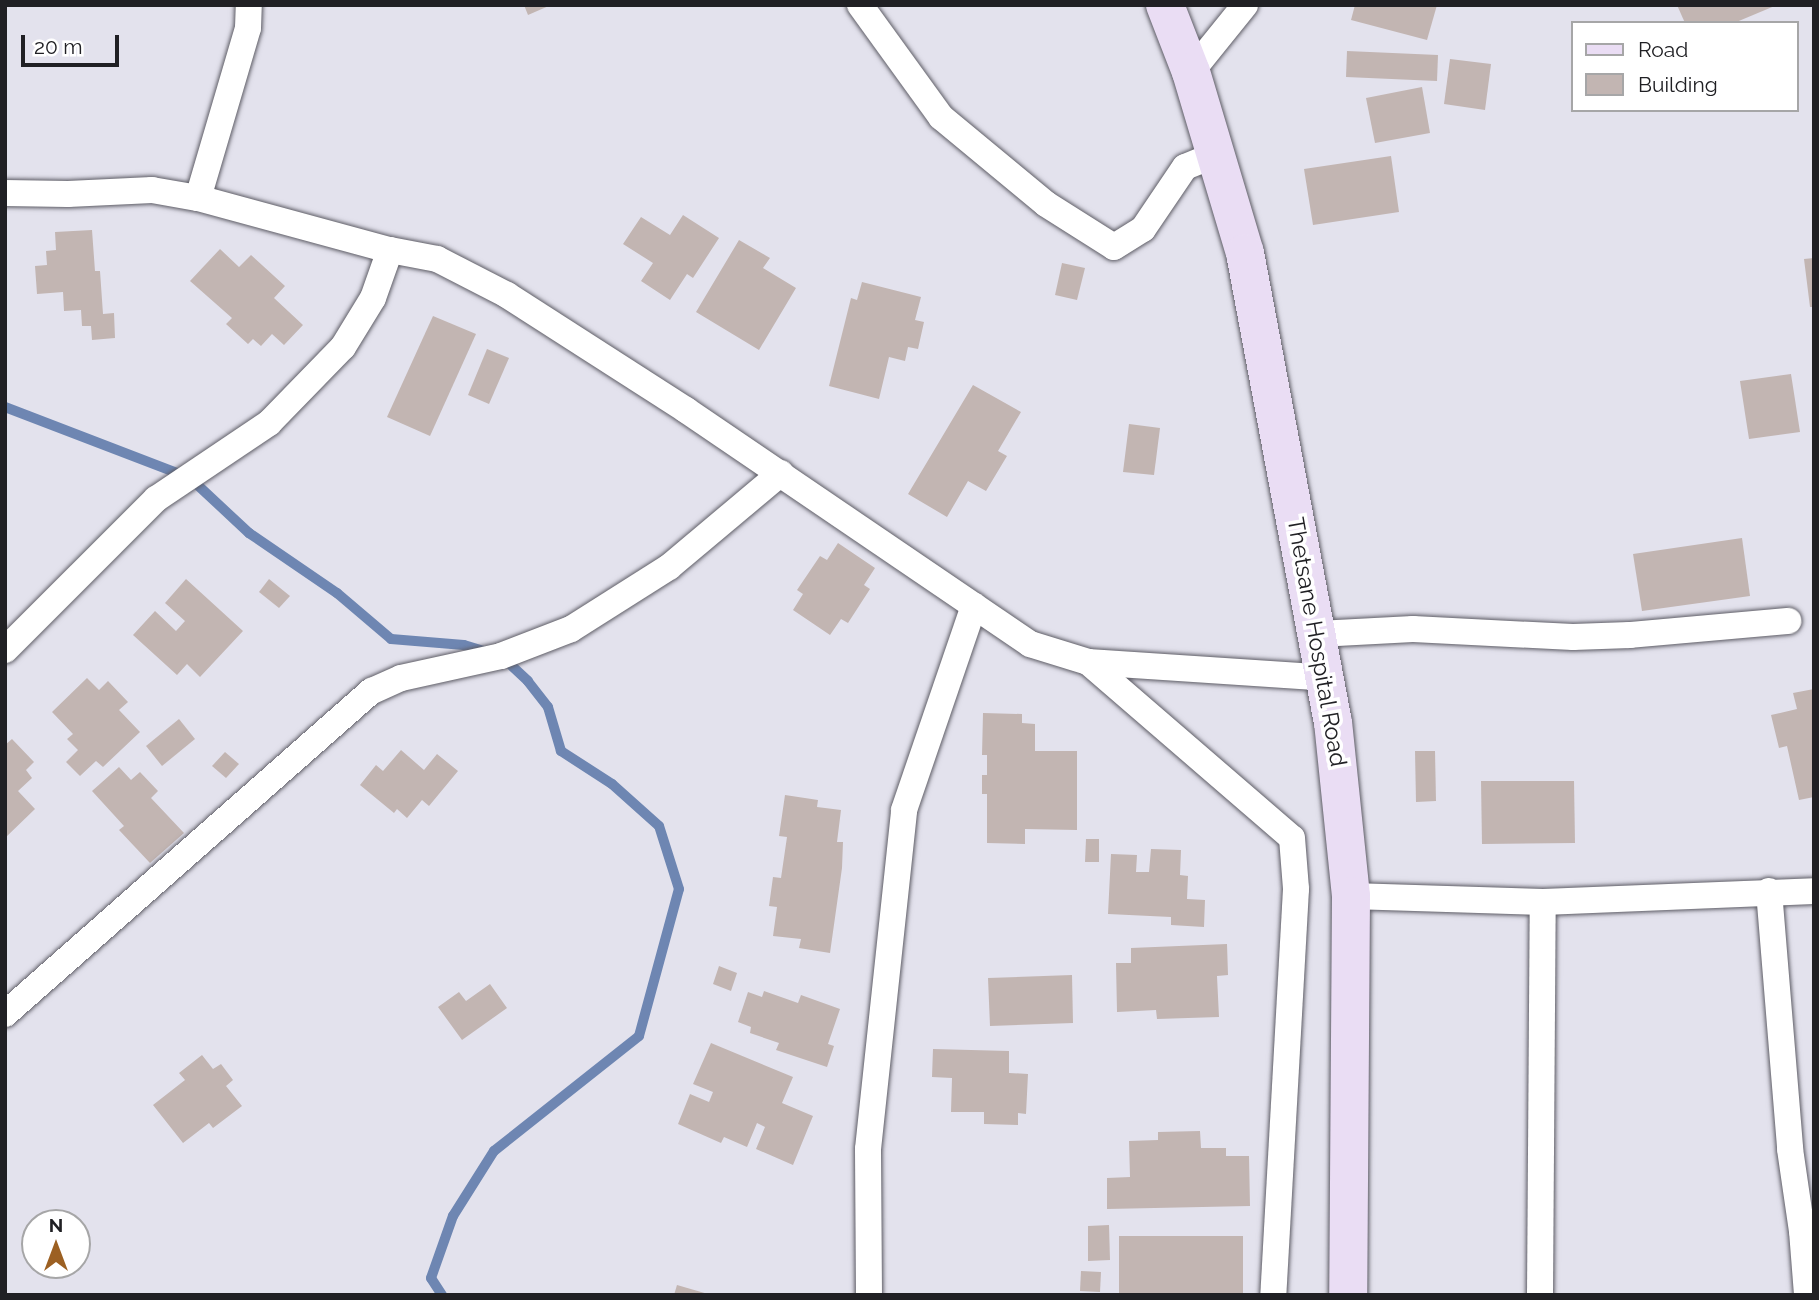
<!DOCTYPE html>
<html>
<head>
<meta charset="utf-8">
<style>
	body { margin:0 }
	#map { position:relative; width:1819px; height:1300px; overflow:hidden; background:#e3e2ed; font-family:Raleway,sans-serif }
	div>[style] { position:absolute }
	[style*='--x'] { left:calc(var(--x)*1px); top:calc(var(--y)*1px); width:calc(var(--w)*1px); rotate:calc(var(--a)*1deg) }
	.stream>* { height:10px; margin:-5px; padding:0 5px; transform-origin:5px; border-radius:5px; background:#6e86b2 }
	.building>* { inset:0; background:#c2b5b2 }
	.roads { filter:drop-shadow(0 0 2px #5e5d66) drop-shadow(0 0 2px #5e5d66) }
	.minor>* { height:26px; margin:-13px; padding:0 13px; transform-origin:13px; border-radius:13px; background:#fff }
	.secondary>* { height:38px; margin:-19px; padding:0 19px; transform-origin:19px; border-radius:19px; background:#eaddf4 }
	span { translate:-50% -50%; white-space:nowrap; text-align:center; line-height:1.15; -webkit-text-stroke:7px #fff; paint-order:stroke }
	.street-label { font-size:23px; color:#202024 }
	.frame { position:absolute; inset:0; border:7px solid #202024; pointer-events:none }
	.legend { position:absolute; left:1571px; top:21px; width:228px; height:91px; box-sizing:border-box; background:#fff; border:2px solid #a6a6a7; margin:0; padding:9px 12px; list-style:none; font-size:21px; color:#202024 }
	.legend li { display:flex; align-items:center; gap:14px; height:35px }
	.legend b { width:35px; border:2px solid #a6a6a7 }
	.north { position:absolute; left:21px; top:1209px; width:70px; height:70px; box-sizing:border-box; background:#fff; border:2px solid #a6a6a7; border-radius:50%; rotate:0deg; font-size:19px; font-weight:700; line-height:28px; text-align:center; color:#202024 }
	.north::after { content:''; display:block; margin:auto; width:24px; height:32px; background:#9c6022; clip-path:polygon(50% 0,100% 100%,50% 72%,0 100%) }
	.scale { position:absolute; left:21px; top:35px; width:98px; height:32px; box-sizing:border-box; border:4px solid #202024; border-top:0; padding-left:9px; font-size:21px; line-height:24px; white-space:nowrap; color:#202024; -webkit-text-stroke:5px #fff; paint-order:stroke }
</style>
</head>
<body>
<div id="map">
	<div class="stream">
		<div style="--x:5;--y:407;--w:198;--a:21"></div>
		<div style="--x:190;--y:478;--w:81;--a:43"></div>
		<div style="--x:249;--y:533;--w:107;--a:34.3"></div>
		<div style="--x:337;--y:593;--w:71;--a:40.4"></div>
		<div style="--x:391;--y:639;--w:73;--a:4.7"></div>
		<div style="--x:464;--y:645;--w:24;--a:17"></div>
		<div style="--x:442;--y:1295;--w:20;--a:-123"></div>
		<div style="--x:431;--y:1278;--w:66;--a:-70.5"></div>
		<div style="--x:453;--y:1216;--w:77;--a:-57.8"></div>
		<div style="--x:494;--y:1151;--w:185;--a:-38.4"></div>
		<div style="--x:639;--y:1036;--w:152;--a:-74.8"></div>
		<div style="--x:679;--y:889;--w:66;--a:-107.6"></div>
		<div style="--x:659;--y:826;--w:63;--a:-138.2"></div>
		<div style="--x:612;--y:784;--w:61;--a:-147.1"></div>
		<div style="--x:561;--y:751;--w:46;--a:-106.5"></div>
		<div style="--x:548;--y:707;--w:33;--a:-128"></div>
		<div style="--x:528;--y:681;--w:33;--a:-137"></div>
	</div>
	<div class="building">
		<div style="clip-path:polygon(524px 5px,551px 5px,528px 15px)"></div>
		<div style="clip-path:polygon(1355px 5px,1437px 5px,1427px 40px,1351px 20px)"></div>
		<div style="clip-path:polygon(1677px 5px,1777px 5px,1734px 23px,1685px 23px)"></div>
		<div style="clip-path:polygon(1347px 51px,1438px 55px,1437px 81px,1346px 77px)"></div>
		<div style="clip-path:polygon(1450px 59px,1491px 64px,1485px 110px,1444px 104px)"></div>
		<div style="clip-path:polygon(1422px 87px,1430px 133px,1375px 143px,1366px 98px)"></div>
		<div style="clip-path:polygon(1391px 156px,1399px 212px,1313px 225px,1304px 169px)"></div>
		<div style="clip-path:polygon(683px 215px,719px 238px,693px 278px,687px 274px,670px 300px,641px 281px,653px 263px,623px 244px,641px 217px,670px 235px)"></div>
		<div style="clip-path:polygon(92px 230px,95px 271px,100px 271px,103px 314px,114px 313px,115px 338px,92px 340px,91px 326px,82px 326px,81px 310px,64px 311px,63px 292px,37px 294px,35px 266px,47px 265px,46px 251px,56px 250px,55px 232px)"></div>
		<div style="clip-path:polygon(739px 240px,770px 258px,763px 268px,796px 288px,759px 350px,696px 312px)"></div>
		<div style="clip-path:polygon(220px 249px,239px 267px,251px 255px,285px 286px,274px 298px,303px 325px,284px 345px,272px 334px,261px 346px,253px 339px,248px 344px,226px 324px,232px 318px,190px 281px)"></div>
		<div style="clip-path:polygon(1814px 258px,1814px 307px,1810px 307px,1804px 259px)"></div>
		<div style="clip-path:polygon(1062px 263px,1085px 268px,1077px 300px,1055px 295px)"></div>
		<div style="clip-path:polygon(862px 282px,921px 297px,915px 320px,924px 322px,918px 349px,908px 347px,905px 361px,889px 357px,879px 399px,829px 386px,851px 298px,857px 300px)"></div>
		<div style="clip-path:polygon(433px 316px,476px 334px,430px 436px,387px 417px)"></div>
		<div style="clip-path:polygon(487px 349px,509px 358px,489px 404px,468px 395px)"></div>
		<div style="clip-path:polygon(1791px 374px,1800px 432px,1749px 439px,1740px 381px)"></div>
		<div style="clip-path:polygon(973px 385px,1021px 412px,998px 451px,1007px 456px,986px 491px,968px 481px,947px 517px,908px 494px)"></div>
		<div style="clip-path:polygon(1129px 424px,1160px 428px,1154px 475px,1123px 472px)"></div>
		<div style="clip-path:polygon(1742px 538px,1750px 596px,1642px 611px,1633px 554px)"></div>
		<div style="clip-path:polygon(838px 543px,875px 568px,864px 585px,870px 589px,848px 623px,841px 619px,830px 635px,793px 610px,803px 594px,797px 590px,820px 556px,827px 560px)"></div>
		<div style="clip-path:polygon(186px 579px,243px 631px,200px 677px,187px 664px,177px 675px,133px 635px,155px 611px,176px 631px,185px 621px,165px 603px)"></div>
		<div style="clip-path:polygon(269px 579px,290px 596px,279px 608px,259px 592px)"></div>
		<div style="clip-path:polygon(87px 678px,99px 690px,108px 681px,128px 702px,119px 710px,140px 732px,103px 767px,96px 761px,80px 776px,66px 762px,78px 750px,67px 739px,73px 734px,52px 712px)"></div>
		<div style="clip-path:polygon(1814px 689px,1814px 797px,1799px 800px,1787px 746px,1779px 748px,1771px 715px,1797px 709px,1793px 693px)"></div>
		<div style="clip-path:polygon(983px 713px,1022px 714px,1022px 723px,1035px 724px,1035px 751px,1077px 751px,1077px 830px,1025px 829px,1025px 844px,987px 843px,987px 794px,982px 794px,982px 775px,987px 775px,987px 755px,982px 755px)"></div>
		<div style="clip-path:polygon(179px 719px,195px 739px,162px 766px,146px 746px)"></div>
		<div style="clip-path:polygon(12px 739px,34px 762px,26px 770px,32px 778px,18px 791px,35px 809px,5px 838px,5px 745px)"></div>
		<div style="clip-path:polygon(401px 750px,424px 770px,437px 754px,458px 771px,429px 806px,422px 800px,407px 818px,397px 809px,394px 813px,360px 785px,376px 765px,383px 771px)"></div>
		<div style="clip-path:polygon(1415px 751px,1435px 751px,1436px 801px,1416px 802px)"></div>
		<div style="clip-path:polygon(225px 752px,239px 764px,226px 778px,212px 766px)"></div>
		<div style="clip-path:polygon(119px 767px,131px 780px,140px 772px,158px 791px,151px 798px,184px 833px,150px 863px,119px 830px,124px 826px,92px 791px)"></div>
		<div style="clip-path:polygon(1481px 781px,1574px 781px,1575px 843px,1482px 844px)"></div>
		<div style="clip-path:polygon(785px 795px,818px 800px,817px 807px,841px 810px,837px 842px,843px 842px,842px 868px,830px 953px,799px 948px,801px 939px,773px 936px,777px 907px,769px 906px,773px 877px,781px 878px,787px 837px,779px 836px)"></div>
		<div style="clip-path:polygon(1086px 839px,1099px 839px,1099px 862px,1085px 862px)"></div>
		<div style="clip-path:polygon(1151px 849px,1181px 850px,1180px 875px,1188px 876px,1187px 899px,1205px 900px,1204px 927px,1171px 925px,1171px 917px,1108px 914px,1111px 854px,1137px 855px,1136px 872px,1149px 872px)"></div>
		<div style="clip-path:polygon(1227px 944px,1228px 975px,1217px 976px,1219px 1017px,1157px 1019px,1156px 1010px,1117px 1012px,1116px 963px,1131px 963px,1131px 948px)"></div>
		<div style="clip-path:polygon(719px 966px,737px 973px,731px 991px,713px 984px)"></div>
		<div style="clip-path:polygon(1072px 975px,1073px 1023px,990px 1026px,988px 978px)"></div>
		<div style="clip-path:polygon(490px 984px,507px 1008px,462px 1040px,438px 1007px,459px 992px,466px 1001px)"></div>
		<div style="clip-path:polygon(764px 991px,798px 1003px,801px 995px,840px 1009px,828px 1044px,834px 1046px,827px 1067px,776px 1050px,779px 1043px,750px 1033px,751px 1027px,738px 1022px,748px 992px,762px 997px)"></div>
		<div style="clip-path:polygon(711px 1043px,793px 1077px,782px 1103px,813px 1116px,793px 1165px,756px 1149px,765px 1127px,757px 1123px,747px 1147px,724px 1137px,721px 1143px,678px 1124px,690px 1094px,709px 1102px,713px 1092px,693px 1084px)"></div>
		<div style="clip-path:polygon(933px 1049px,1009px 1051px,1009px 1073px,1028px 1074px,1026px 1114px,1018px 1113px,1018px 1125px,984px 1124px,984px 1112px,951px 1112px,952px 1078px,932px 1077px)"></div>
		<div style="clip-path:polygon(202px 1055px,213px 1069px,221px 1064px,233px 1080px,226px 1086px,242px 1106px,213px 1128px,209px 1123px,183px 1143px,153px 1105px,185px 1080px,179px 1073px)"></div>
		<div style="clip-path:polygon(1200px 1131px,1201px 1148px,1226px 1148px,1226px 1156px,1249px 1156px,1250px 1206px,1107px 1209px,1107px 1178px,1130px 1177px,1129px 1141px,1158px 1140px,1158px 1132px)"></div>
		<div style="clip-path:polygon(1109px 1225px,1110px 1260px,1088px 1261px,1088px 1226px)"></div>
		<div style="clip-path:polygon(1119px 1236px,1243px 1236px,1243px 1295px,1119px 1294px)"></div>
		<div style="clip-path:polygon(1081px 1271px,1101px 1272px,1100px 1292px,1080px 1291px)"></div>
		<div style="clip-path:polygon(677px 1285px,708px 1294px,708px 1295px,674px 1295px)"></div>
	</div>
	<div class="roads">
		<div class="minor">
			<div style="--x:860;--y:5;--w:138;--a:54.1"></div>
			<div style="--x:941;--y:117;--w:136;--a:39.6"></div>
			<div style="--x:1046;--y:204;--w:80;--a:32.3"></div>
			<div style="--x:1114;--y:247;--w:34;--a:-32"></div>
			<div style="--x:1143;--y:229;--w:75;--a:-55.9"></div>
			<div style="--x:1185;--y:167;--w:31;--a:-22"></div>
			<div style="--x:1191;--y:72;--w:86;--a:-51.1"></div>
			<div style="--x:5;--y:193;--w:63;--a:0.9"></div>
			<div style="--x:68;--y:194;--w:84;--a:-2.7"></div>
			<div style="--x:152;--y:190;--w:47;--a:9.9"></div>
			<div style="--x:198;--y:198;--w:199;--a:15.2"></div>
			<div style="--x:390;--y:250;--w:48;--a:10.8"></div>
			<div style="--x:437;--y:259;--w:79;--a:27.2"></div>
			<div style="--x:507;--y:295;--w:213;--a:32.7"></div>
			<div style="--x:686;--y:410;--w:416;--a:34.2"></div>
			<div style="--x:1030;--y:644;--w:61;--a:17.2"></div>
			<div style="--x:1088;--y:662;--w:239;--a:3.8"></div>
			<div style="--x:198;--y:198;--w:177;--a:-73.6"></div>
			<div style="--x:248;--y:28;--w:23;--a:-88"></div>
			<div style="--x:1318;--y:634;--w:95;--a:-3"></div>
			<div style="--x:1413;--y:629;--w:160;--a:2.9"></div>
			<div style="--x:1573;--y:637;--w:57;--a:-2"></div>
			<div style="--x:1630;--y:635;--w:159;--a:-5.1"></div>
			<div style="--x:5;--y:650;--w:214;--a:-45"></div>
			<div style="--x:156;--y:499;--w:136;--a:-33.9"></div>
			<div style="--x:269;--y:423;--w:106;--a:-45.8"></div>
			<div style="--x:343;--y:347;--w:57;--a:-58.5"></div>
			<div style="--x:373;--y:298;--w:51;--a:-70.5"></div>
			<div style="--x:1088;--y:662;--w:269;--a:40.8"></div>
			<div style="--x:1292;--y:838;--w:51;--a:85.5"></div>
			<div style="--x:1296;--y:889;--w:407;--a:93.2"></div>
			<div style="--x:1769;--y:891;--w:259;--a:85.3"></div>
			<div style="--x:1790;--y:1149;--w:83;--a:81.7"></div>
			<div style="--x:1802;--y:1231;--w:64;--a:85.5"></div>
			<div style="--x:1351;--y:896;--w:192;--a:1.8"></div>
			<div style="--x:1543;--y:902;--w:271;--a:-2.3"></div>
			<div style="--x:5;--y:1014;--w:489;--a:-41.4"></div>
			<div style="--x:372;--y:691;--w:32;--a:-24"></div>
			<div style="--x:401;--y:678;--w:102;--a:-12.4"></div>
			<div style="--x:501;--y:656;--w:75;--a:-21.1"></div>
			<div style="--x:571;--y:629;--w:116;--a:-32.3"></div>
			<div style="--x:669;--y:567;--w:146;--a:-40"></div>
			<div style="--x:869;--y:1295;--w:146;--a:-90.4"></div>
			<div style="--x:868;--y:1149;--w:341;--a:-83.9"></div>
			<div style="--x:904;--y:810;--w:216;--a:-71.1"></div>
			<div style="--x:1540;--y:1295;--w:393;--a:-89.6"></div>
		</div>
		<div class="secondary">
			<div style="--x:1165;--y:5;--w:72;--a:68.8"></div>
			<div style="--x:1191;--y:72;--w:189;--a:73.4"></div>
			<div style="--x:1245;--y:253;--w:477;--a:79.4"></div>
			<div style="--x:1333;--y:722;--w:175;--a:84.1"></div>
			<div style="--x:1351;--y:896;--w:399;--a:90.4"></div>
		</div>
	</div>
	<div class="street-label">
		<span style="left:1317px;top:642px;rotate:80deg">Thetsane Hospital Road</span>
	</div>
	<div class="frame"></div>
	<ul class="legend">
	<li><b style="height:9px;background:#eaddf4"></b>Road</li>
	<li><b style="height:19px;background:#c2b5b2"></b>Building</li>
	</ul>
	<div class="north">N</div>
	<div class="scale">20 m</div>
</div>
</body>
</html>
